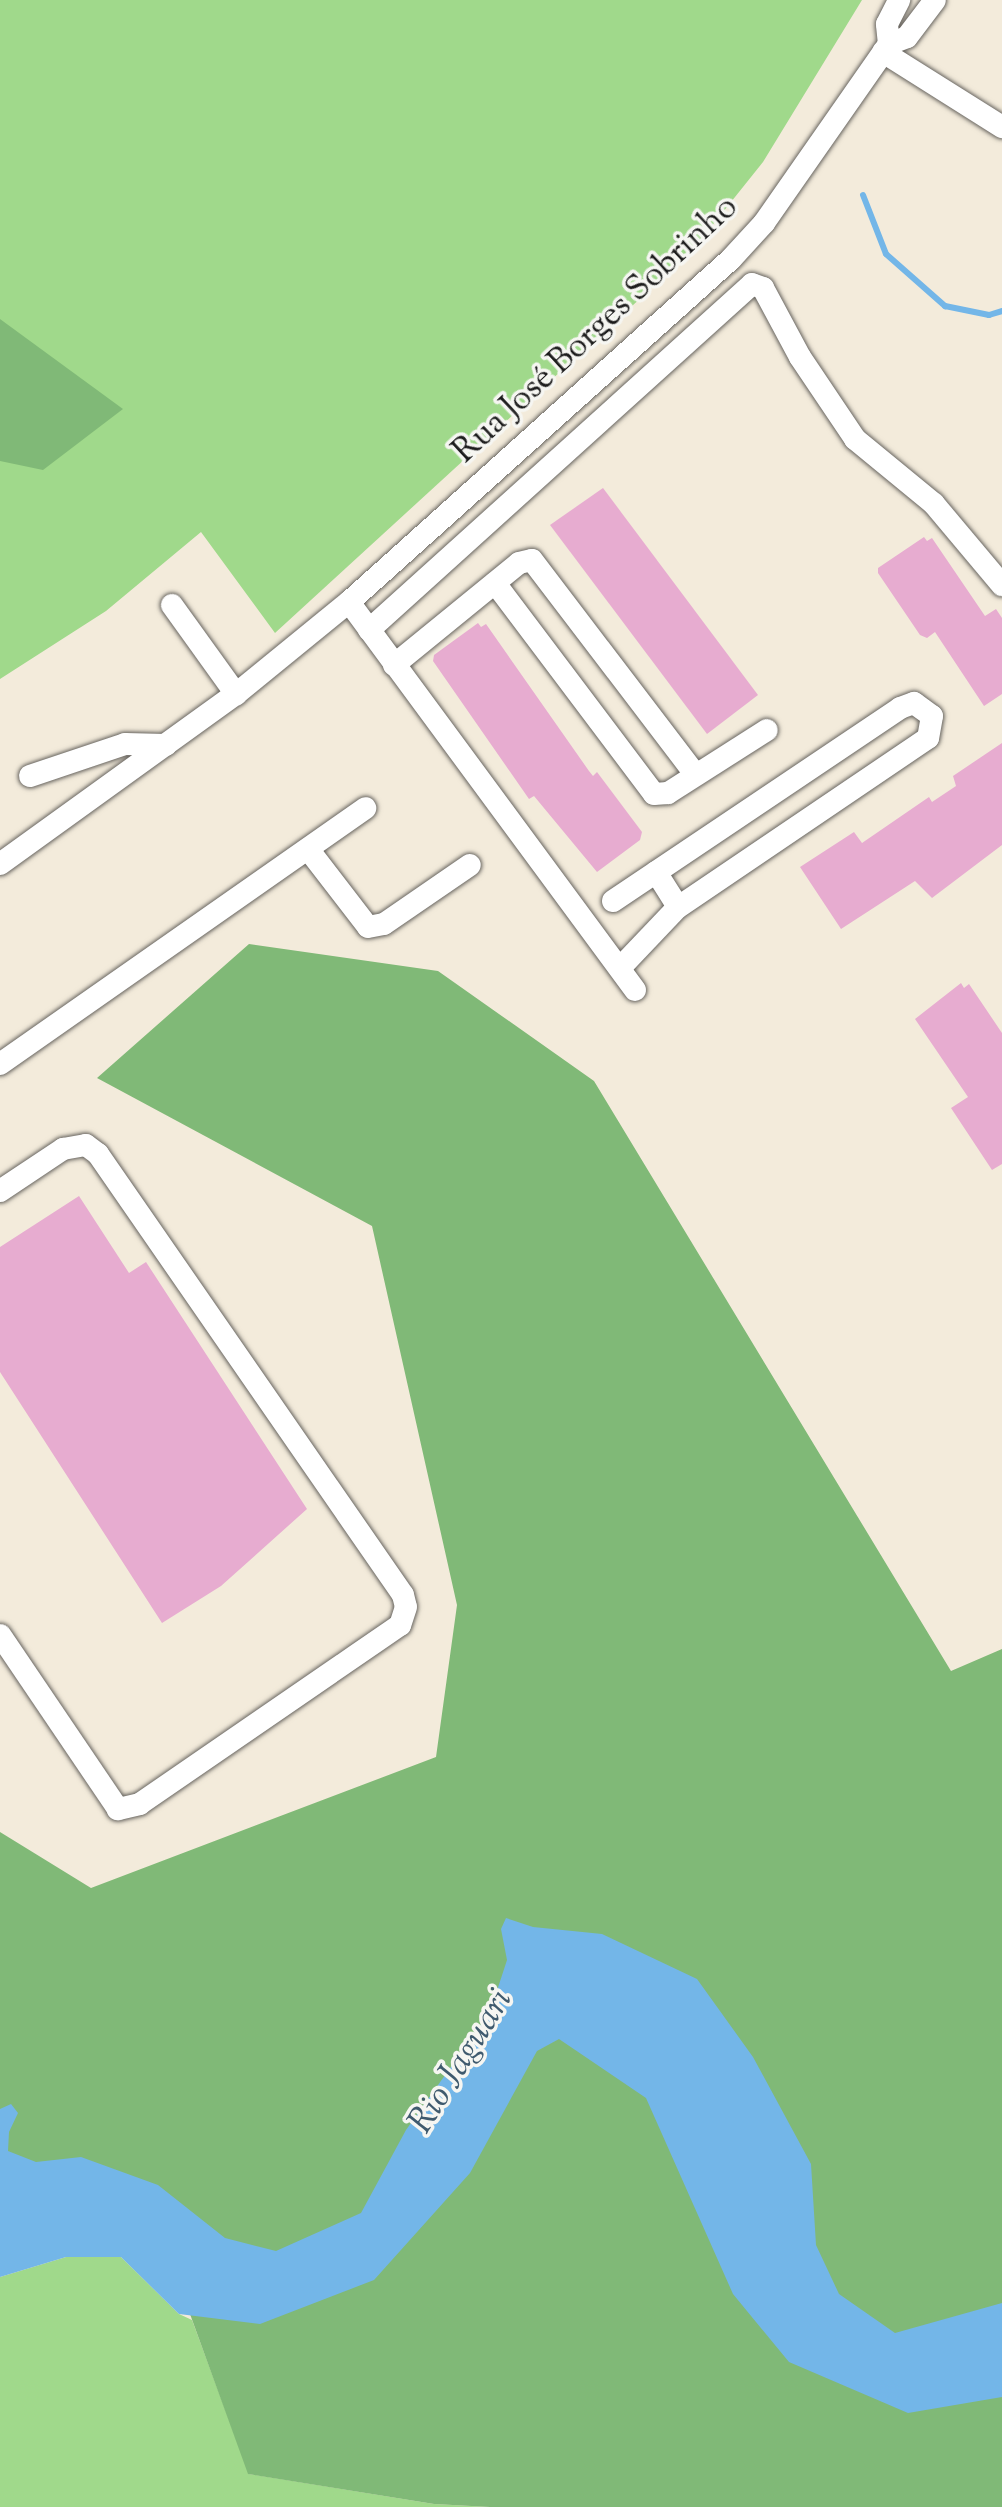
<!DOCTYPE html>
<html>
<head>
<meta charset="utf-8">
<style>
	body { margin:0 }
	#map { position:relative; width:1002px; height:2507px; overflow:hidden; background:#f3ebdb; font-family:"Sorts Mill Goudy",serif }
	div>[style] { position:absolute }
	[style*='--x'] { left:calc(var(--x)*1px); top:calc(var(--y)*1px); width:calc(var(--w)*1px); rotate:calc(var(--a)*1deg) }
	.green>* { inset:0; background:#a0d98b }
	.forest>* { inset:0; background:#80b977 }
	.water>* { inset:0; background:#73b6e8 }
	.stream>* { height:6px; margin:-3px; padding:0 3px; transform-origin:3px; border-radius:3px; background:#73b6e8 }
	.building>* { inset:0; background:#e7acd0 }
	.roads { filter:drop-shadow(0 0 2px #67645f) drop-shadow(0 0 2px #67645f) }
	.minor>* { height:22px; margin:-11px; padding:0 11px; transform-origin:11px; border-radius:11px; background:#fff }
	span { translate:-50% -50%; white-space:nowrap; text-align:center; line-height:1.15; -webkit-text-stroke:7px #f6f6f2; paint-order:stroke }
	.street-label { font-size:34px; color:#1c1c1c }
	.water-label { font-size:36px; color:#3f5a6e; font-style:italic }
</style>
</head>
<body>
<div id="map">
	<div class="green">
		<div style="clip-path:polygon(0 0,862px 0,763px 162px,691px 252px,275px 633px,201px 532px,106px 611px,0 679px)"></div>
		<div style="clip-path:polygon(66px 2257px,121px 2257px,179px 2314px,192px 2320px,249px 2474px,434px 2504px,490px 2507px,0 2507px,0 2277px)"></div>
	</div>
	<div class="forest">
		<div style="clip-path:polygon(0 319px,123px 409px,43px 470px,0 461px)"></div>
		<div style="clip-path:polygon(249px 944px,438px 971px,594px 1081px,951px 1671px,1002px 1649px,1002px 2507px,490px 2507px,434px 2504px,248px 2474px,186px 2303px,139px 2243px,0 2223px,0 1832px,91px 1888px,436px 1757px,457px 1605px,372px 1226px,97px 1078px)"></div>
	</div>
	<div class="water">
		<div style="clip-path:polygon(506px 1918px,533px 1927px,602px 1934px,697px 1979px,753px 2057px,811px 2164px,816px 2245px,839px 2294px,895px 2333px,1002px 2303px,1002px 2397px,908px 2413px,789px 2362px,733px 2294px,646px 2098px,559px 2039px,537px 2051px,470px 2173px,374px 2280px,260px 2324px,179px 2314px,121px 2257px,66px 2257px,0 2277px,0 2109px,11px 2104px,18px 2113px,9px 2132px,8px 2151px,36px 2162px,81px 2157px,158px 2185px,225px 2238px,276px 2251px,361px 2213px,406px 2130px,490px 2012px,507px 1960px,501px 1929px)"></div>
	</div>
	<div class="stream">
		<div style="--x:863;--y:195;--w:63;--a:68.7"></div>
		<div style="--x:886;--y:254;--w:79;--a:41.4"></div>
		<div style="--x:945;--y:306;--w:45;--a:11.6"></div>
		<div style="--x:989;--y:315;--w:14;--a:-17"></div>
	</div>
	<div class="building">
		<div style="clip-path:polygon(603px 488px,758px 695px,707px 734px,550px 525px)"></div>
		<div style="clip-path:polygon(924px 537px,927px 541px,932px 538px,985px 616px,996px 609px,1002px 618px,1002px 694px,984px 706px,935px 632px,927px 638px,920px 635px,878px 573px,878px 568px)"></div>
		<div style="clip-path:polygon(478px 623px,481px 627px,486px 624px,589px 771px,593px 776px,597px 772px,642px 832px,640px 840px,597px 872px,534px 796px,529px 799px,433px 661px,434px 655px)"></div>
		<div style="clip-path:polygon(1002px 743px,1002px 845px,932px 898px,915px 881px,841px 929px,800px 867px,854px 832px,862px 843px,929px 797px,932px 802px,956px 786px,953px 776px)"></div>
		<div style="clip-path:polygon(961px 983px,964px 988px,969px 984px,1002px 1033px,1002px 1164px,992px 1170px,951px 1108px,968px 1097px,915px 1019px)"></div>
		<div style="clip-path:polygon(79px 1196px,129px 1273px,146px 1262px,307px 1509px,221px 1586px,162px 1623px,0 1372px,0 1247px)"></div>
	</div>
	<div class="roads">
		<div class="minor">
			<div style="--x:889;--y:44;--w:19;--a:-21"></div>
			<div style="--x:907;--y:37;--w:46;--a:-52.9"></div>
			<div style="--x:889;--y:44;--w:20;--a:-96"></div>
			<div style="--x:887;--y:24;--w:27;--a:-63"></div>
			<div style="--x:883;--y:52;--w:141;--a:32.2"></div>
			<div style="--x:495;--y:583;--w:264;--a:53"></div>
			<div style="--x:654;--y:794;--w:14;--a:-4"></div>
			<div style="--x:668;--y:793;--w:117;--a:-32.5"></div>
			<div style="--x:349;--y:602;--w:482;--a:53.6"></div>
			<div style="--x:172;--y:605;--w:110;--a:54.3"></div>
			<div style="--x:369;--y:630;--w:516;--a:-42.09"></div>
			<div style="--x:752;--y:284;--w:12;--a:20"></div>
			<div style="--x:763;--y:288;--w:78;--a:61.8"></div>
			<div style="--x:800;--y:357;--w:99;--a:56.1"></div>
			<div style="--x:855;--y:439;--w:102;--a:39.4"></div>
			<div style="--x:934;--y:504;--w:106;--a:50"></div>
			<div style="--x:394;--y:665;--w:161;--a:-39.2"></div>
			<div style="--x:519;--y:563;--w:13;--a:-13"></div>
			<div style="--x:532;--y:560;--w:270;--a:52.7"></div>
			<div style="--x:30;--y:776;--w:100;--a:-18.6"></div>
			<div style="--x:125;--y:744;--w:41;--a:1.4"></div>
			<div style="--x:308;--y:849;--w:98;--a:52.4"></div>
			<div style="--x:368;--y:927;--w:16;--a:-11"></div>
			<div style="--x:384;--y:924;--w:104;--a:-34.5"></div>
			<div style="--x:0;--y:864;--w:291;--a:-35.8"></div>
			<div style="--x:236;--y:694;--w:146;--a:-39.2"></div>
			<div style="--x:349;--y:602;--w:513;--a:-41.92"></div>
			<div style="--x:731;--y:259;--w:49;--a:-47.5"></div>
			<div style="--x:764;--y:223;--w:218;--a:-55.1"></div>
			<div style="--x:656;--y:872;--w:41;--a:57.8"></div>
			<div style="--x:613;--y:901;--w:346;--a:-33.9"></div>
			<div style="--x:900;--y:708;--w:15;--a:-20"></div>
			<div style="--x:914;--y:703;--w:22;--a:36"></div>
			<div style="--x:932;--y:716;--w:22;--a:100"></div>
			<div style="--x:928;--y:738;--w:302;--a:145.9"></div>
			<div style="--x:678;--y:907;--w:84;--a:133.6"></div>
			<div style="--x:0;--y:1064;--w:446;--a:-35"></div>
			<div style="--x:0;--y:1191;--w:76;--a:-33.7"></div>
			<div style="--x:63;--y:1149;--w:23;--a:-10"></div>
			<div style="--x:86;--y:1145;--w:15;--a:37"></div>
			<div style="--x:98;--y:1154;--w:536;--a:55.33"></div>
			<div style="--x:403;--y:1595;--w:12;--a:76"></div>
			<div style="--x:406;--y:1607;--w:19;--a:108"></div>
			<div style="--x:400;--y:1625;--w:316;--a:145.5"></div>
			<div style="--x:140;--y:1804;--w:23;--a:167"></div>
			<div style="--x:118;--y:1809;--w:210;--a:-124.1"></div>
		</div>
	</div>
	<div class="street-label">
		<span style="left:596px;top:330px;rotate:-43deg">Rua José Borges Sobrinho</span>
	</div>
	<div class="water-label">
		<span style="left:462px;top:2062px;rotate:-58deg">Rio Jaguari</span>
	</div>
</div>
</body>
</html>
